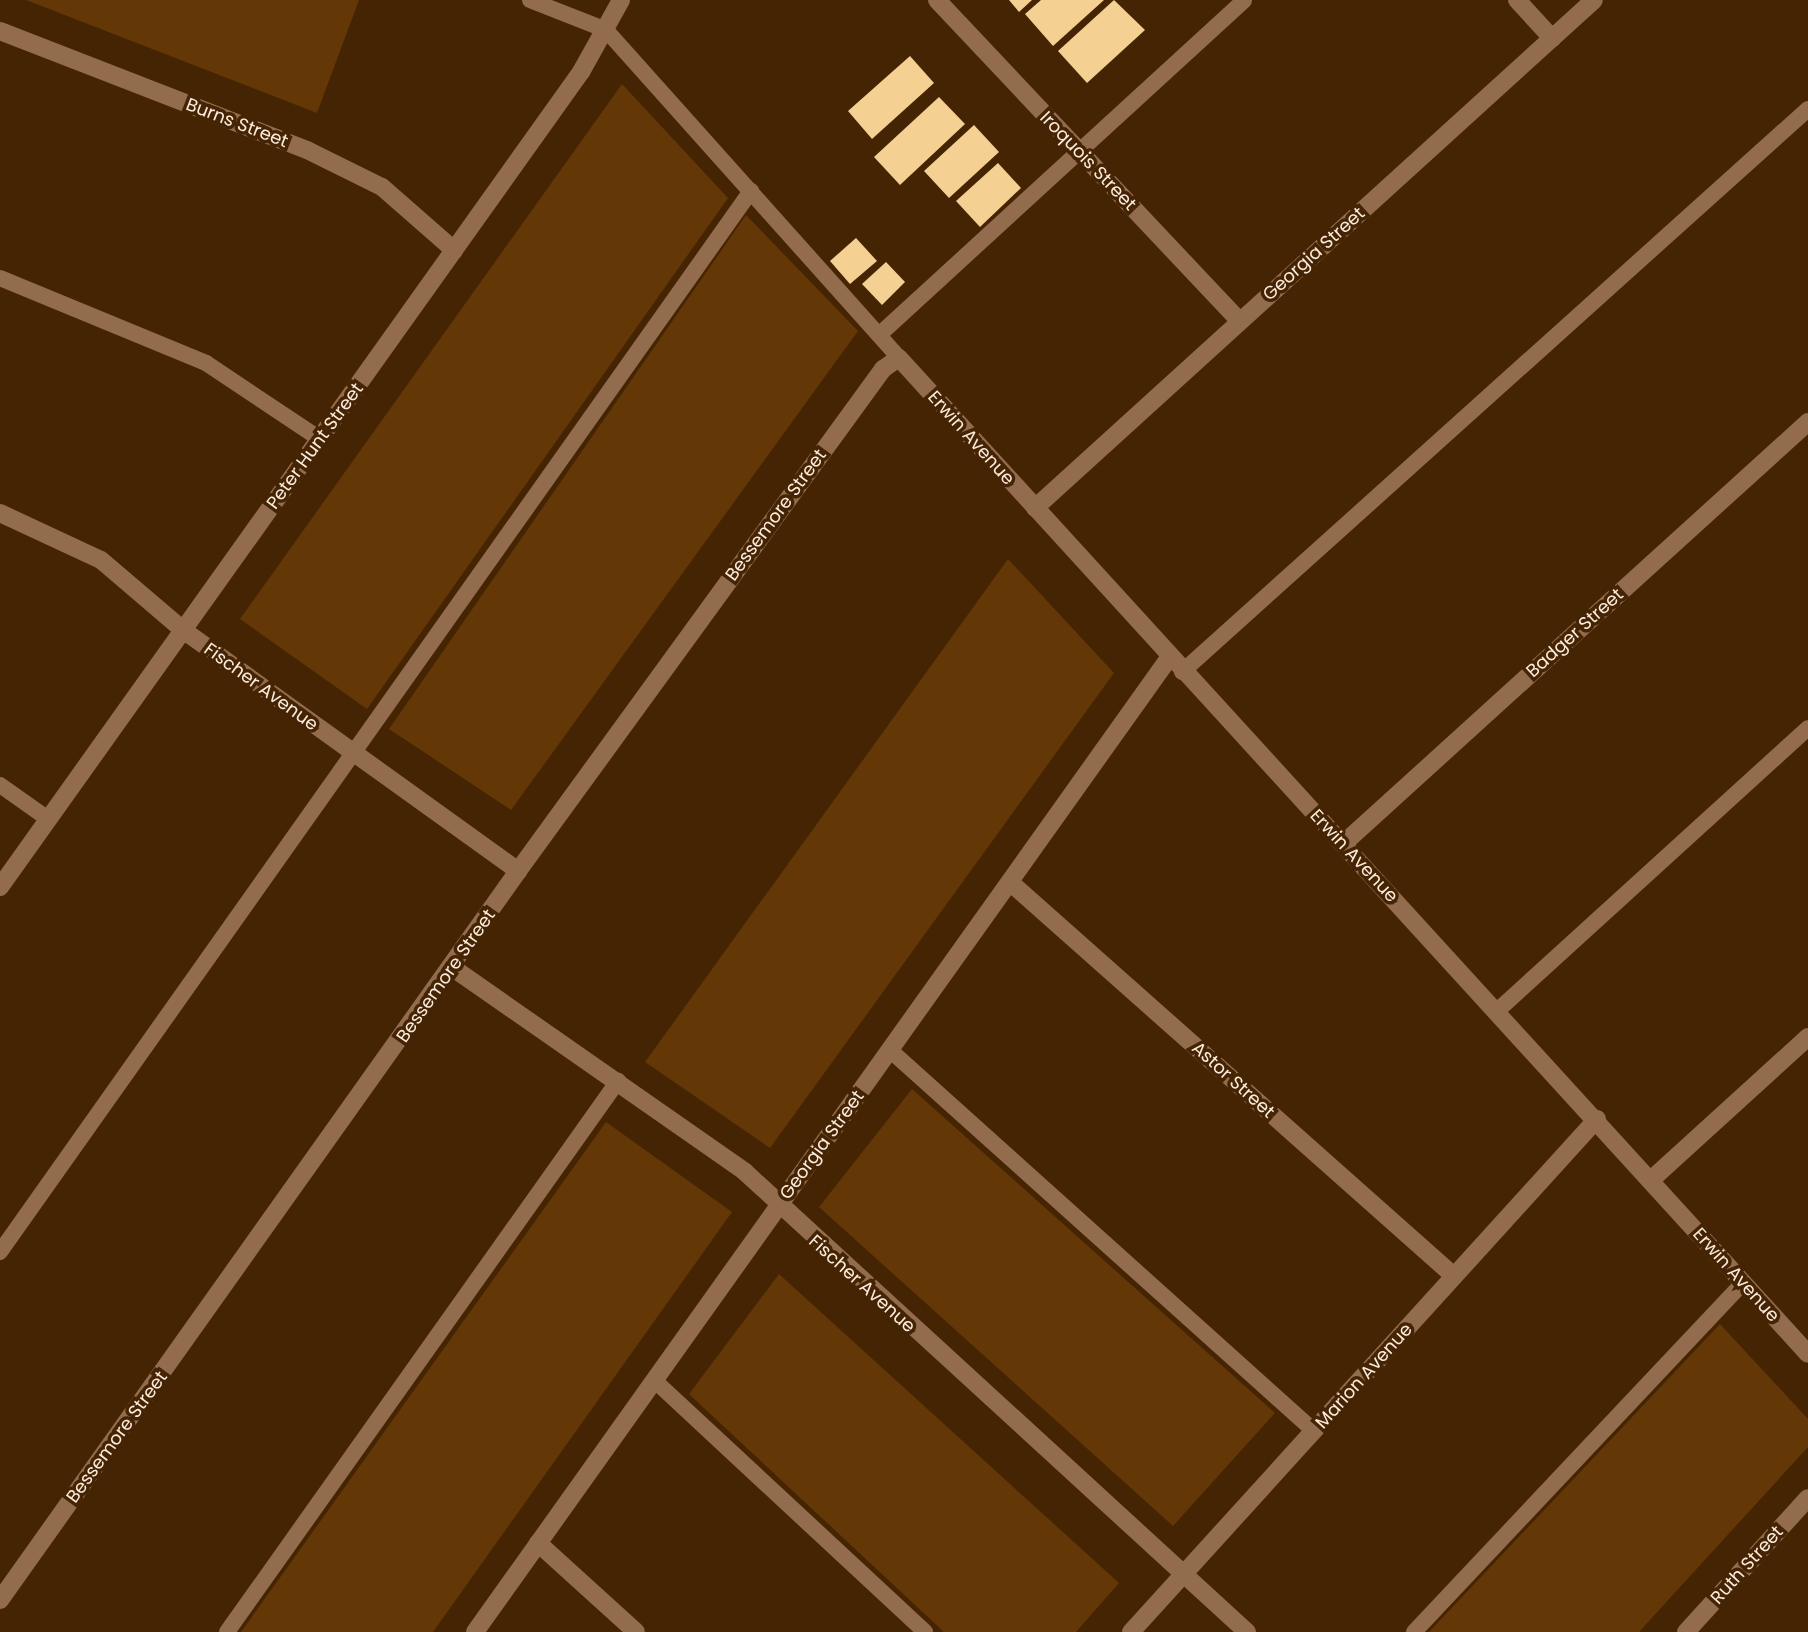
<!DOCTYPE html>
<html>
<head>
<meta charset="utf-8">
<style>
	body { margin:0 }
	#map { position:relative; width:1808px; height:1632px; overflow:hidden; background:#452403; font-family:Poppins,sans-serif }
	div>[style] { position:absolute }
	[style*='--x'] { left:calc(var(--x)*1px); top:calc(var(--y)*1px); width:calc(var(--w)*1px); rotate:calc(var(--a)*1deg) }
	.green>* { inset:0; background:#643706 }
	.building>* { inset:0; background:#f4d093 }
	.lane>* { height:16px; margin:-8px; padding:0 8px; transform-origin:8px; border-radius:8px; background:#926c4d }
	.street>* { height:18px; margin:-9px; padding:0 9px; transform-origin:9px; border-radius:9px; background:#926c4d }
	span { translate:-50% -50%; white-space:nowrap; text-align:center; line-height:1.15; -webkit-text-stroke:7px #452403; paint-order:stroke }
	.street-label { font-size:18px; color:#fcebdd }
</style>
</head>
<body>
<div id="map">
	<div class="green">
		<div style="clip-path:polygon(26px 0,359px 0,317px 113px)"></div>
		<div style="clip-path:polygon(622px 84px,728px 198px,367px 709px,240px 619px)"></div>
		<div style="clip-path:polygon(746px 215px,858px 331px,511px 810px,389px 729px)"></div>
		<div style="clip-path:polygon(1008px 559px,1114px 673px,770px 1148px,645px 1062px)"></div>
		<div style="clip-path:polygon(912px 1089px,1275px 1413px,1173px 1526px,819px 1207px)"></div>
		<div style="clip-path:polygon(606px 1122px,732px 1212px,433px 1632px,241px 1632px)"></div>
		<div style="clip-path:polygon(779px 1274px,1119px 1583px,1076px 1632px,944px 1632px,689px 1394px)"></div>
		<div style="clip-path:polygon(1720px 1324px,1808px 1419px,1808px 1447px,1639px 1632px,1429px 1632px)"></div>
	</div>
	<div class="building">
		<div style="clip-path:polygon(1009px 0,1032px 0,1019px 12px)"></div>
		<div style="clip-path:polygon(1041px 0,1104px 0,1053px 46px,1025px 14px)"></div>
		<div style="clip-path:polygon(1114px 0,1145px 30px,1087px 83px,1058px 51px)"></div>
		<div style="clip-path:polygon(910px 56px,934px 83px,872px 139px,848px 111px)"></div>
		<div style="clip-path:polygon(939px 97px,965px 124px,900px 185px,874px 157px)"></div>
		<div style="clip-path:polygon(974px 125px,999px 152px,949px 198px,924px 171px)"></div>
		<div style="clip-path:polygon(998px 163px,1021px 188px,980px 227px,956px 201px)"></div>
		<div style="clip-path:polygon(856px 238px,877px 261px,850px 284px,830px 261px)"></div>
		<div style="clip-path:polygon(886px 262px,905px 282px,882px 305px,862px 284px)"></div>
	</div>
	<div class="lane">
		<div style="--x:530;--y:0;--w:82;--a:21.5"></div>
		<div style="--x:606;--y:30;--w:440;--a:48.2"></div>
		<div style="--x:0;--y:278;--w:223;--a:22.4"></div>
		<div style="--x:206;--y:363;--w:137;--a:33.7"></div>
		<div style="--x:879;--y:335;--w:495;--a:-42.5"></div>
		<div style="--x:1182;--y:672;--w:842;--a:-41.97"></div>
		<div style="--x:0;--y:785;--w:59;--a:35.3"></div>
		<div style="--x:1497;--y:1011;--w:420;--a:-42.3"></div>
		<div style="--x:891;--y:1051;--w:569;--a:41.93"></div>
		<div style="--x:0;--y:1252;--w:1300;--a:-54.71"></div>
		<div style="--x:654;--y:1380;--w:370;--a:42.9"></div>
		<div style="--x:227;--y:1632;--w:676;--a:-54.64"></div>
		<div style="--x:1414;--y:1632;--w:478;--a:-46.7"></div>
	</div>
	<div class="street">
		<div style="--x:937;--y:0;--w:441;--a:46.7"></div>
		<div style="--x:1517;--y:0;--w:52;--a:47.4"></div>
		<div style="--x:0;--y:31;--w:329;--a:21.2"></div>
		<div style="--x:307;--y:150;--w:84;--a:26.3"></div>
		<div style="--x:382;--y:187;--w:96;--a:41.2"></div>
		<div style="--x:1035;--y:508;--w:755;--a:-42.26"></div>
		<div style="--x:0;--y:513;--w:111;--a:25"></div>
		<div style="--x:101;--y:560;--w:108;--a:40.5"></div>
		<div style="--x:183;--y:630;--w:413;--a:35.7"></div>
		<div style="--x:1343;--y:844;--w:628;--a:-42.22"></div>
		<div style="--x:1011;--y:883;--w:592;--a:41.58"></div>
		<div style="--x:0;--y:887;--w:1001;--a:-54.52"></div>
		<div style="--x:581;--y:72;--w:82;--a:-60.9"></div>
		<div style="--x:453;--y:968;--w:356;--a:34.9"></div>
		<div style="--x:745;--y:1172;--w:681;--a:42.5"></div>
		<div style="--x:1652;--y:1179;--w:211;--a:-42.3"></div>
		<div style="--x:538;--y:1543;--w:132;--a:42.2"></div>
		<div style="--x:0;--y:1600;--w:894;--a:-54.6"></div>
		<div style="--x:518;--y:871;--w:621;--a:-53.98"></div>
		<div style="--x:883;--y:369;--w:19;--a:-35"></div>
		<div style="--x:899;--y:358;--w:1348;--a:47.61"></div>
		<div style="--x:475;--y:1632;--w:1196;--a:-54.53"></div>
		<div style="--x:1131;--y:1632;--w:693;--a:-47.75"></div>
		<div style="--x:1686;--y:1632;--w:181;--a:-47.7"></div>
	</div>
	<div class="street-label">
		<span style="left:237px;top:123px;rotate:21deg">Burns Street</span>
		<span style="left:1088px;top:161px;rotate:46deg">Iroquois Street</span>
		<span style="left:1314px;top:254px;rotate:-42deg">Georgia Street</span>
		<span style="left:971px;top:438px;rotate:48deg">Erwin Avenue</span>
		<span style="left:315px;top:446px;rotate:-54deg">Peter Hunt Street</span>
		<span style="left:776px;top:515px;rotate:-54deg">Bessemore Street</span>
		<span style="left:1575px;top:633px;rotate:-42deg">Badger Street</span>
		<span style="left:261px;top:687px;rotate:36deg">Fischer Avenue</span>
		<span style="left:1354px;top:856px;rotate:47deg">Erwin Avenue</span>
		<span style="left:446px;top:976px;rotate:-55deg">Bessemore Street</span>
		<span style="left:1233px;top:1080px;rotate:42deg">Astor Street</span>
		<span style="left:822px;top:1145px;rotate:-54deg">Georgia Street</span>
		<span style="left:1736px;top:1275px;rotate:48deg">Erwin Avenue</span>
		<span style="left:862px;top:1284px;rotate:42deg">Fischer Avenue</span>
		<span style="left:1364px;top:1376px;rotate:-48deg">Marion Avenue</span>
		<span style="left:117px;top:1437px;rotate:-54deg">Bessemore Street</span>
		<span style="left:1747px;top:1565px;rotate:-48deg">Ruth Street</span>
	</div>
</div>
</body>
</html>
